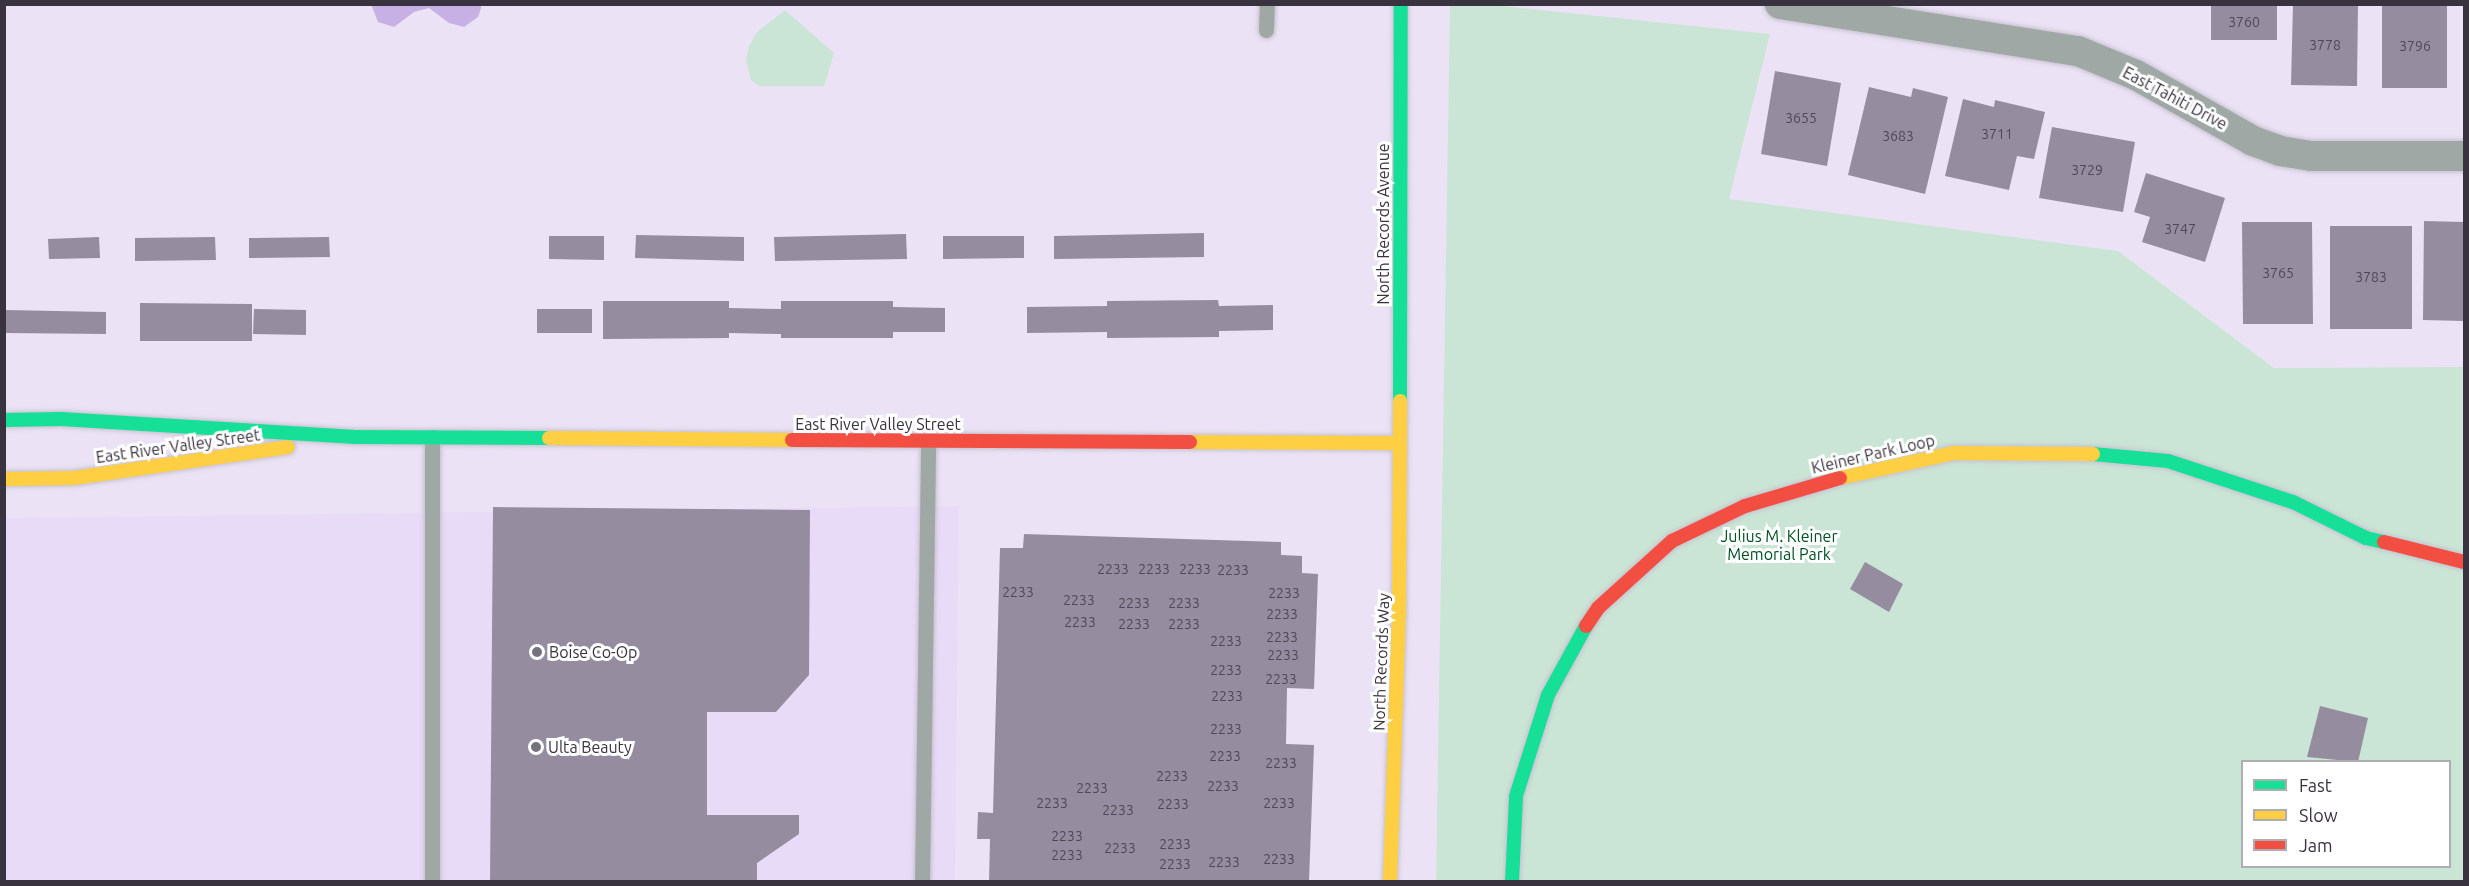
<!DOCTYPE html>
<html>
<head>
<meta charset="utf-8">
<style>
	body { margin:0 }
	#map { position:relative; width:2469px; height:886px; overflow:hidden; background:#ebe3f5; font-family:Ubuntu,sans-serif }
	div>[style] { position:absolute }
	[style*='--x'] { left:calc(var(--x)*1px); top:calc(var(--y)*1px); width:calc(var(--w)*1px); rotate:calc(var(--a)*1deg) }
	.built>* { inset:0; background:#e8dbf8 }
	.green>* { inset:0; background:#cae5d5 }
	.water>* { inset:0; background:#c7b0e4 }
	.building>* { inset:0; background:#958c9f }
	.roads { filter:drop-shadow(0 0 2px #c7c1cf) drop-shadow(0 0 2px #c7c1cf) }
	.lane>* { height:15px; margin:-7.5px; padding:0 7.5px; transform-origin:7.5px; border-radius:7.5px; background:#9fa8a4 }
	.street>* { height:30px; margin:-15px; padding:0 15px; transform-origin:15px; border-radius:15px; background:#9fa8a4 }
	.fast>* { height:14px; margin:-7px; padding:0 7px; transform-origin:7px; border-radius:7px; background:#16e098 }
	.slow>* { height:14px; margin:-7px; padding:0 7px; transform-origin:7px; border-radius:7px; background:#ffcf43 }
	.jam>* { height:14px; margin:-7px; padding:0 7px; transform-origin:7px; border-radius:7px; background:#f24e42 }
	.dots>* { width:16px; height:16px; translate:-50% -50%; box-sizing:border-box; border:3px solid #fff; border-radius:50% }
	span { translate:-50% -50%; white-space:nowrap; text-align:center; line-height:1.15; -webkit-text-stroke:6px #fff; paint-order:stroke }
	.number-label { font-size:14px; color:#4f4957 }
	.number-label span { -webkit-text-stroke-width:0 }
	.street-label { font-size:16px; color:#38333f }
	.park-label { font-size:16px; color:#005123 }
	.poi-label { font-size:16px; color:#38333f }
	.left { translate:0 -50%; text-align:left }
	.frame { position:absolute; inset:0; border:6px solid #38333f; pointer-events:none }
	.legend { position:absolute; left:2241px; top:760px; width:210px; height:108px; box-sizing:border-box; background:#fff; border:2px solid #afadb2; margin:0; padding:8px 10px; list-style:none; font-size:18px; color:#38333f }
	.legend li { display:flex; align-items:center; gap:12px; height:30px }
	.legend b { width:30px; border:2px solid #afadb2 }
</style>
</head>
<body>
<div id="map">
	<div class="built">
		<div style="clip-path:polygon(959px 506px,955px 881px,5px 881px,4px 518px)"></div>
	</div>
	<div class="green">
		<div style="clip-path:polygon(evenodd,1450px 5px,1492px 5px,1770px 34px,1729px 199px,2118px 251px,2274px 368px,2464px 367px,2464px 881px,1436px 882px,1450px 5px,2242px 762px,2450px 762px,2450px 866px,2242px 866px,2242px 762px)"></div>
		<div style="clip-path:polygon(785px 10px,834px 53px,824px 86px,759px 86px,751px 80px,746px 61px,749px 46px,757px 32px)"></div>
	</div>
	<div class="water">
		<div style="clip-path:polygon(371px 4px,481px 4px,481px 8px,478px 17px,464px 27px,449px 23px,429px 8px,414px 12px,394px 27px,378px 22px)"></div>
	</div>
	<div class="building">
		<div style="clip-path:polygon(2211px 4px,2277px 4px,2277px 40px,2211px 40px)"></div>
		<div style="clip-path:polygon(2293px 4px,2358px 4px,2357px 86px,2291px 85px)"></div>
		<div style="clip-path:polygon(2382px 4px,2447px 4px,2447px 88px,2382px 88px)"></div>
		<div style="clip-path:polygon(1775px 71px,1841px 83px,1827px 166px,1761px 154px)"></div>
		<div style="clip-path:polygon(1869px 87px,1911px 97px,1913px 88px,1948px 97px,1925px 194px,1848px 175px)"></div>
		<div style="clip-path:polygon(1963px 99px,1994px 107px,1995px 100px,2045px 112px,2034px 159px,2017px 156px,2009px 190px,1945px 176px)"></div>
		<div style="clip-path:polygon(2052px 127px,2135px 142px,2123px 212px,2039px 198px)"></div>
		<div style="clip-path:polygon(2146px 173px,2225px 198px,2205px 262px,2142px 242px,2150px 217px,2134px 212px)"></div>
		<div style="clip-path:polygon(2424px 221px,2464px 222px,2464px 321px,2423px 320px)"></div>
		<div style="clip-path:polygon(2242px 222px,2312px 222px,2313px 324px,2243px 324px)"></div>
		<div style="clip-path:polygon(2330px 226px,2412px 226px,2412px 329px,2330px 329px)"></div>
		<div style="clip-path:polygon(1204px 233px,1204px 257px,1054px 259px,1054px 236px)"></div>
		<div style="clip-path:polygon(906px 234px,907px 259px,775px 261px,774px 237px)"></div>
		<div style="clip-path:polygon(636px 235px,744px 237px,744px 261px,635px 258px)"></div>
		<div style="clip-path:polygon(549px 236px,604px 236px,604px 260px,549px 259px)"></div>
		<div style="clip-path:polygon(943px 236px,1024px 236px,1024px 258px,943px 259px)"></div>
		<div style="clip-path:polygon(99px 237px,100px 258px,49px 259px,48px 239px)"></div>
		<div style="clip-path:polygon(215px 237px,216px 260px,135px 261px,135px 238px)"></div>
		<div style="clip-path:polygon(329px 237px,330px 257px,249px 258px,249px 238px)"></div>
		<div style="clip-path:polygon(1218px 300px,1219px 306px,1273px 305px,1273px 330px,1219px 331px,1219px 337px,1107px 338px,1107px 332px,1027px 333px,1027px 307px,1107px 306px,1107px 301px)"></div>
		<div style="clip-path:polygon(603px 301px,729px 301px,729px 308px,781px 309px,781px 301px,893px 301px,893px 307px,945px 308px,945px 332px,893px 332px,893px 338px,781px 338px,781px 334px,729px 333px,729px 338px,603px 339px)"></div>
		<div style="clip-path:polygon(140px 303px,252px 304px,252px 341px,140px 341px)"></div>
		<div style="clip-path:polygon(254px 309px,306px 310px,306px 335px,253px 334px)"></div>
		<div style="clip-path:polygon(537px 309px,592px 309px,592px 333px,537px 333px)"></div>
		<div style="clip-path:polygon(5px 310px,106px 312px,106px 334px,5px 333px)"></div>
		<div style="clip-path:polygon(493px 507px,810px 510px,809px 675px,776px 712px,707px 712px,707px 815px,799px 815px,799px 834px,757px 863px,757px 882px,490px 882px)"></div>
		<div style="clip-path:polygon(1024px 534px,1281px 542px,1281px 555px,1302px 556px,1302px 573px,1318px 574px,1314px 689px,1287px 688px,1286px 744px,1314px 745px,1309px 882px,989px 882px,990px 839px,977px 839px,978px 812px,993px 813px,1000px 548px,1023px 548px)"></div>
		<div style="clip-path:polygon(1865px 562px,1903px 584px,1889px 612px,1850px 589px)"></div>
		<div style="clip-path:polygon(2320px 706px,2368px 718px,2358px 762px,2307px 757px)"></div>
	</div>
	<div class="roads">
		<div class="lane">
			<div style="--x:1266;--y:30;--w:26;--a:-88"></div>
			<div style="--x:432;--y:437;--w:445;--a:90"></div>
			<div style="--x:922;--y:882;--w:441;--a:-89.2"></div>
		</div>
		<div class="street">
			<div style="--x:1780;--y:4;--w:302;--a:9"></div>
			<div style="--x:2078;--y:51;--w:63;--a:22.5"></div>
			<div style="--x:2136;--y:75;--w:134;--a:29.4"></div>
			<div style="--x:2253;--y:141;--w:29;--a:20"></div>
			<div style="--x:2280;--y:151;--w:30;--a:9"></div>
			<div style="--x:2310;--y:156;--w:154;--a:0"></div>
		</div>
		<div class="fast">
			<div style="--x:1400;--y:401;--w:397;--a:-89.9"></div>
			<div style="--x:4;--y:420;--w:57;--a:-1"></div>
			<div style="--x:61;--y:419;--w:295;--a:3.5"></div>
			<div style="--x:355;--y:437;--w:194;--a:0.3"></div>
			<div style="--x:2093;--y:454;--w:75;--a:5.3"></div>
			<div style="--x:2168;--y:461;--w:132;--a:18.2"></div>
			<div style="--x:2293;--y:502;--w:81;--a:26.3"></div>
			<div style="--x:2366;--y:538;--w:18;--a:13"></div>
			<div style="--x:1512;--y:882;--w:86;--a:-87.3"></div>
			<div style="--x:1516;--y:796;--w:106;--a:-72.4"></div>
			<div style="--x:1548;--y:695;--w:79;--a:-61.2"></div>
		</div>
		<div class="slow">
			<div style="--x:549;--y:438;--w:243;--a:0.5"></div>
			<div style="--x:1190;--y:442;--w:210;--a:0.3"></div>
			<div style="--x:1840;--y:478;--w:117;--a:-12.4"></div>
			<div style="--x:1954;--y:453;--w:139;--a:0.4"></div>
			<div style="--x:4;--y:479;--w:70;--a:-0.8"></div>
			<div style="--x:74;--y:478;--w:216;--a:-8.2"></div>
			<div style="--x:1390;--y:882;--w:267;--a:-88.1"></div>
			<div style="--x:1399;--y:615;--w:214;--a:-89.7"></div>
		</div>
		<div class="jam">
			<div style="--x:792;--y:440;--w:398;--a:0.3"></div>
			<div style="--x:2384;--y:542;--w:82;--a:14"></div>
			<div style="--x:1586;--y:626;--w:22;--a:-56"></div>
			<div style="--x:1598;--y:608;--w:100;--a:-42.2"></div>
			<div style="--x:1672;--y:541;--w:81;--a:-25.6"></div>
			<div style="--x:1745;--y:506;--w:99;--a:-16.4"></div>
		</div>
	</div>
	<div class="dots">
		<div style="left:537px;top:652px;background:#77717f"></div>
		<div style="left:536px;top:747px;background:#77717f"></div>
	</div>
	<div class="number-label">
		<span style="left:2244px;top:22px">3760</span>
		<span style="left:2325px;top:45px">3778</span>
		<span style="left:2415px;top:46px">3796</span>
		<span style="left:1801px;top:118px">3655</span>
		<span style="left:1997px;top:134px">3711</span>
		<span style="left:1898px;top:136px">3683</span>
		<span style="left:2087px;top:170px">3729</span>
		<span style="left:2180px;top:229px">3747</span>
		<span style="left:2278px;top:273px">3765</span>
		<span style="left:2371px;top:277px">3783</span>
		<span style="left:1113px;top:569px">2233</span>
		<span style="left:1154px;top:569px">2233</span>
		<span style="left:1195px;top:569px">2233</span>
		<span style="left:1233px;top:570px">2233</span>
		<span style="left:1018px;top:592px">2233</span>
		<span style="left:1284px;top:593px">2233</span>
		<span style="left:1079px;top:600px">2233</span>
		<span style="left:1134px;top:603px">2233</span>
		<span style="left:1184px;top:603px">2233</span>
		<span style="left:1282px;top:614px">2233</span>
		<span style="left:1080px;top:622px">2233</span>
		<span style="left:1134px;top:624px">2233</span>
		<span style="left:1184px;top:624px">2233</span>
		<span style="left:1282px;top:637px">2233</span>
		<span style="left:1226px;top:641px">2233</span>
		<span style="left:1283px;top:655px">2233</span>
		<span style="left:1226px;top:670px">2233</span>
		<span style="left:1281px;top:679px">2233</span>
		<span style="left:1227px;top:696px">2233</span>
		<span style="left:1226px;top:729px">2233</span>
		<span style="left:1225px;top:756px">2233</span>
		<span style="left:1281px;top:763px">2233</span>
		<span style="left:1172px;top:776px">2233</span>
		<span style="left:1223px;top:786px">2233</span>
		<span style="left:1092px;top:788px">2233</span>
		<span style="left:1052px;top:803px">2233</span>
		<span style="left:1279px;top:803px">2233</span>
		<span style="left:1173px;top:804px">2233</span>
		<span style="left:1118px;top:810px">2233</span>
		<span style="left:1067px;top:836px">2233</span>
		<span style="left:1175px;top:844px">2233</span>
		<span style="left:1120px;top:848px">2233</span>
		<span style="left:1067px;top:855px">2233</span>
		<span style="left:1279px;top:859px">2233</span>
		<span style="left:1224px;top:862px">2233</span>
		<span style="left:1175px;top:864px">2233</span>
	</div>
	<div class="street-label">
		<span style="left:2175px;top:98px;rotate:28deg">East Tahiti Drive</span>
		<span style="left:1383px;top:224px;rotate:-90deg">North Records Avenue</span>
		<span style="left:878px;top:424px">East River Valley Street</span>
		<span style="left:178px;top:446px;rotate:-8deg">East River Valley Street</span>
		<span style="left:1873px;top:454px;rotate:-13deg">Kleiner Park Loop</span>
		<span style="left:1381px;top:662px;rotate:-88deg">North Records Way</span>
	</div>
	<div class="park-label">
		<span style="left:1779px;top:545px">Julius M. Kleiner<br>Memorial Park</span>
	</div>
	<div class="poi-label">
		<span class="left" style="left:549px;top:652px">Boise Co-Op</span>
		<span class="left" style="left:548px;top:747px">Ulta Beauty</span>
	</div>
	<div class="frame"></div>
	<ul class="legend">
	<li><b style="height:8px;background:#16e098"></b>Fast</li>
	<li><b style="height:8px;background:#ffcf43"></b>Slow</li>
	<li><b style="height:8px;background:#f24e42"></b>Jam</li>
	</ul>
</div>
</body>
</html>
